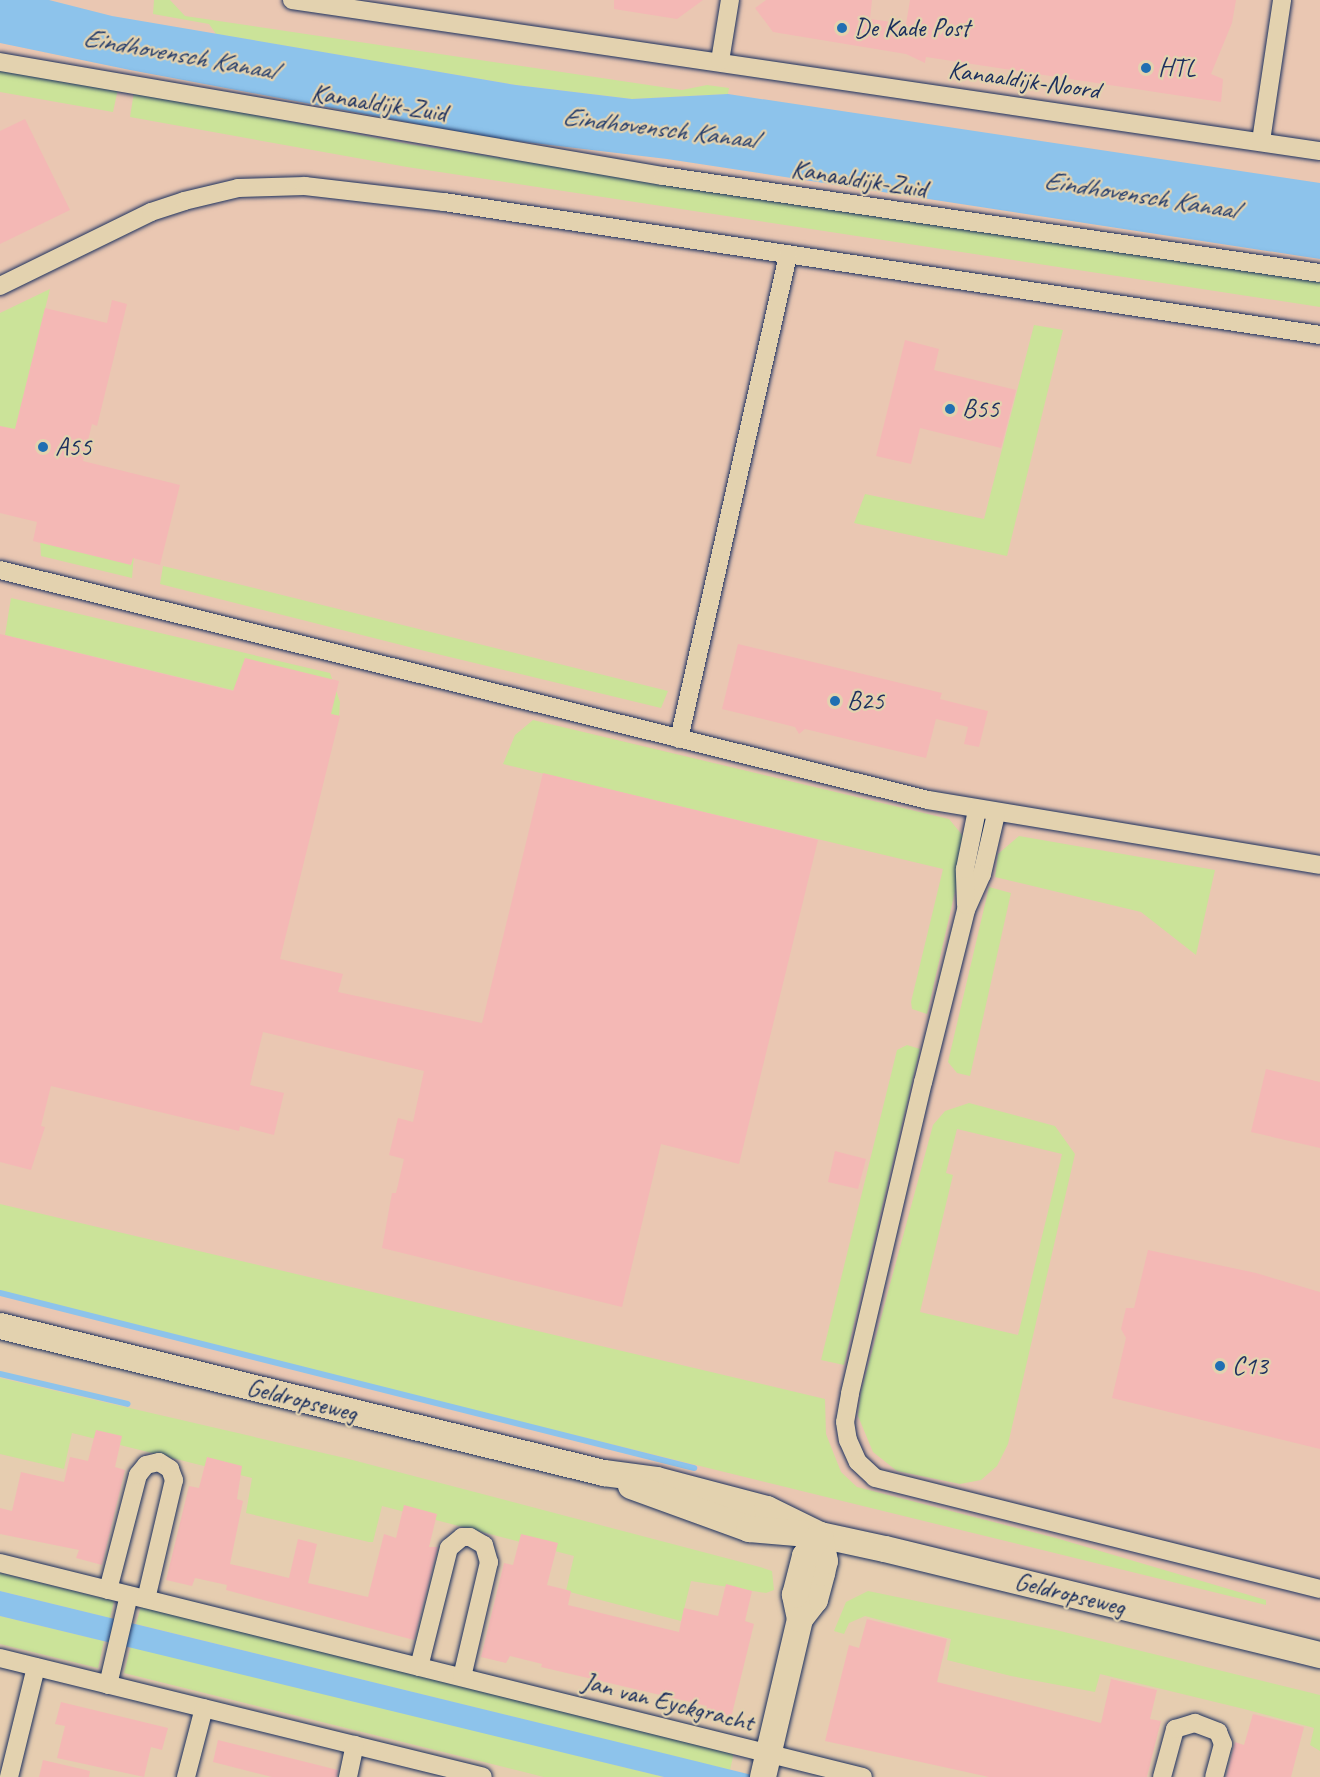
<!DOCTYPE html>
<html>
<head>
<meta charset="utf-8">
<style>
	body { margin:0 }
	#map { position:relative; width:1320px; height:1777px; overflow:hidden; background:#e6cdb0; font-family:Caveat,sans-serif }
	div>[style] { position:absolute }
	[style*='--x'] { left:calc(var(--x)*1px); top:calc(var(--y)*1px); width:calc(var(--w)*1px); rotate:calc(var(--a)*1deg) }
	.built>* { inset:0; background:#eac7b2 }
	.green>* { inset:0; background:#cbe399 }
	.water>* { inset:0; background:#8dc3eb }
	.stream>* { height:6px; margin:-3px; padding:0 3px; transform-origin:3px; border-radius:3px; background:#8dc3eb }
	.building>* { inset:0; background:#f4b8b5 }
	.roads { filter:drop-shadow(0 0 2px #1b2f5e) drop-shadow(0 0 2px #1b2f5e) }
	.minor>* { height:18px; margin:-9px; padding:0 9px; transform-origin:9px; border-radius:9px; background:#e3d2af }
	.secondary>* { height:26px; margin:-13px; padding:0 13px; transform-origin:13px; border-radius:13px; background:#e3d2af }
	.dots>* { width:16px; height:16px; translate:-50% -50%; box-sizing:border-box; border:3px solid #e3d2af; border-radius:50% }
	span { translate:-50% -50%; white-space:nowrap; text-align:center; line-height:1.15; -webkit-text-stroke:4.5px #e3d2af; paint-order:stroke }
	.poi-label { font-size:26px; color:#1b2f5e }
	.left { translate:0 -50%; text-align:left }
	.street-label { font-size:26px; color:#1b2f5e }
	.water-label { font-size:27px; color:#263e6c; font-style:italic }
</style>
</head>
<body>
<div id="map">
	<div class="built">
		<div style="clip-path:polygon(0 0,1320px 0,1320px 1637px,800px 1527px,268px 1391px,0 1312px)"></div>
	</div>
	<div class="green">
		<div style="clip-path:polygon(154px 0,170px 0,185px 16px,682px 90px,707px 85px,729px 88px,728px 94px,632px 99px,516px 85px,216px 34px,209px 24px,153px 14px)"></div>
		<div style="clip-path:polygon(0 68px,118px 89px,113px 112px,0 92px)"></div>
		<div style="clip-path:polygon(134px 92px,409px 144px,1320px 281px,1320px 307px,407px 167px,130px 117px)"></div>
		<div style="clip-path:polygon(50px 289px,15px 430px,0 427px,0 313px)"></div>
		<div style="clip-path:polygon(1034px 325px,1063px 330px,1007px 556px,854px 523px,865px 494px,984px 519px)"></div>
		<div style="clip-path:polygon(40px 537px,134px 554px,132px 578px,41px 556px)"></div>
		<div style="clip-path:polygon(163px 566px,242px 585px,668px 691px,661px 708px,433px 653px,160px 584px)"></div>
		<div style="clip-path:polygon(11px 598px,330px 673px,340px 702px,339px 716px,5px 635px)"></div>
		<div style="clip-path:polygon(533px 720px,949px 819px,963px 836px,962px 861px,927px 1014px,912px 1009px,911px 1002px,943px 869px,503px 764px,515px 735px)"></div>
		<div style="clip-path:polygon(1019px 836px,1215px 870px,1196px 955px,1141px 912px,995px 877px,998px 854px)"></div>
		<div style="clip-path:polygon(989px 887px,1011px 893px,970px 1076px,957px 1073px,948px 1062px)"></div>
		<div style="clip-path:polygon(907px 1045px,920px 1049px,844px 1365px,821px 1360px,897px 1050px)"></div>
		<div style="clip-path:polygon(evenodd,969px 1103px,1055px 1126px,1075px 1154px,1008px 1444px,997px 1466px,981px 1480px,960px 1484px,897px 1471px,873px 1452px,858px 1416px,861px 1392px,933px 1125px,945px 1111px,969px 1103px,957px 1129px,1062px 1154px,1018px 1335px,920px 1312px,953px 1175px,946px 1173px,957px 1129px)"></div>
		<div style="clip-path:polygon(0 1204px,825px 1399px,826px 1434px,841px 1472px,857px 1487px,1056px 1538px,1266px 1600px,1266px 1605px,0 1294px)"></div>
		<div style="clip-path:polygon(0 1378px,345px 1458px,760px 1567px,772px 1571px,774px 1590px,766px 1593px,691px 1581px,681px 1621px,566px 1591px,574px 1556px,382px 1506px,373px 1542px,369px 1542px,246px 1513px,252px 1478px,72px 1433px,64px 1469px,0 1454px)"></div>
		<div style="clip-path:polygon(0 1573px,114px 1601px,110px 1618px,0 1591px)"></div>
		<div style="clip-path:polygon(868px 1591px,1056px 1630px,1320px 1695px,1320px 1751px,1310px 1745px,1314px 1728px,1244px 1709px,1100px 1674px,1095px 1692px,1011px 1676px,947px 1660px,951px 1639px,865px 1616px,849px 1623px,844px 1634px,834px 1631px,846px 1602px)"></div>
		<div style="clip-path:polygon(141px 1607px,732px 1751px,733px 1757px,730px 1770px,136px 1624px)"></div>
		<div style="clip-path:polygon(0 1616px,104px 1641px,98px 1668px,0 1644px)"></div>
		<div style="clip-path:polygon(131px 1646px,426px 1718px,664px 1777px,544px 1777px,124px 1673px)"></div>
	</div>
	<div class="water">
		<div style="clip-path:polygon(0 0,49px 0,112px 16px,516px 85px,632px 99px,728px 94px,1320px 183px,1320px 259px,667px 159px,492px 138px,130px 70px,0 43px)"></div>
		<div style="clip-path:polygon(0 1591px,667px 1754px,760px 1777px,664px 1777px,0 1616px)"></div>
	</div>
	<div class="stream">
		<div style="--x:0;--y:1293;--w:716;--a:14.15"></div>
		<div style="--x:0;--y:1374;--w:131;--a:13.2"></div>
	</div>
	<div class="building">
		<div style="clip-path:polygon(614px 0,703px 0,677px 19px,614px 9px)"></div>
		<div style="clip-path:polygon(766px 0,872px 0,870px 19px,906px 24px,910px 0,1236px 0,1232px 23px,1211px 74px,1223px 79px,1221px 102px,926px 57px,925px 63px,906px 54px,773px 32px,755px 8px)"></div>
		<div style="clip-path:polygon(25px 119px,70px 210px,0 244px,0 131px)"></div>
		<div style="clip-path:polygon(112px 300px,127px 304px,97px 426px,92px 424px,83px 461px,180px 485px,160px 565px,133px 558px,131px 565px,33px 541px,37px 522px,0 513px,0 426px,15px 429px,45px 308px,107px 323px)"></div>
		<div style="clip-path:polygon(905px 340px,939px 349px,934px 370px,1016px 390px,1001px 448px,920px 428px,911px 464px,876px 456px)"></div>
		<div style="clip-path:polygon(0 634px,233px 691px,245px 658px,339px 681px,331px 714px,340px 716px,280px 959px,343px 974px,338px 992px,482px 1023px,543px 773px,818px 840px,739px 1164px,661px 1144px,622px 1307px,382px 1248px,392px 1193px,396px 1193px,404px 1159px,389px 1155px,398px 1118px,413px 1122px,424px 1071px,263px 1032px,250px 1085px,284px 1093px,274px 1135px,240px 1126px,239px 1131px,51px 1086px,41px 1126px,45px 1127px,31px 1170px,0 1162px)"></div>
		<div style="clip-path:polygon(738px 644px,942px 693px,940px 699px,988px 711px,979px 747px,964px 744px,968px 727px,936px 719px,926px 758px,805px 729px,799px 734px,795px 727px,722px 709px)"></div>
		<div style="clip-path:polygon(1266px 1069px,1320px 1082px,1320px 1148px,1251px 1132px)"></div>
		<div style="clip-path:polygon(835px 1151px,866px 1159px,858px 1189px,828px 1182px)"></div>
		<div style="clip-path:polygon(1148px 1250px,1256px 1273px,1320px 1292px,1320px 1449px,1112px 1398px,1126px 1338px,1121px 1329px,1126px 1308px,1134px 1308px)"></div>
		<div style="clip-path:polygon(96px 1430px,122px 1436px,115px 1467px,125px 1470px,102px 1565px,76px 1558px,79px 1550px,0 1534px,0 1508px,12px 1511px,21px 1472px,64px 1482px,70px 1457px,88px 1461px)"></div>
		<div style="clip-path:polygon(207px 1457px,242px 1466px,237px 1499px,243px 1501px,230px 1564px,252px 1569px,289px 1578px,298px 1539px,317px 1544px,308px 1583px,368px 1597px,384px 1534px,396px 1538px,404px 1505px,437px 1514px,429px 1547px,438px 1547px,414px 1640px,226px 1590px,227px 1585px,195px 1578px,192px 1586px,166px 1580px,189px 1486px,199px 1488px)"></div>
		<div style="clip-path:polygon(521px 1534px,558px 1543px,547px 1585px,571px 1591px,568px 1605px,650px 1625px,679px 1632px,684px 1608px,718px 1616px,726px 1584px,752px 1591px,745px 1621px,754px 1624px,731px 1718px,706px 1712px,707px 1706px,541px 1667px,542px 1664px,510px 1656px,506px 1663px,481px 1657px,504px 1563px,513px 1565px)"></div>
		<div style="clip-path:polygon(867px 1619px,947px 1639px,937px 1682px,1046px 1709px,1101px 1723px,1111px 1679px,1157px 1690px,1150px 1719px,1161px 1721px,1147px 1777px,989px 1777px,825px 1741px,849px 1645px,859px 1648px)"></div>
		<div style="clip-path:polygon(61px 1702px,168px 1728px,162px 1750px,151px 1747px,144px 1777px,57px 1758px,65px 1726px,55px 1724px)"></div>
		<div style="clip-path:polygon(1253px 1714px,1304px 1727px,1291px 1777px,1226px 1777px,1235px 1742px,1244px 1745px)"></div>
		<div style="clip-path:polygon(218px 1740px,338px 1770px,337px 1777px,272px 1777px,213px 1762px)"></div>
		<div style="clip-path:polygon(43px 1760px,90px 1771px,89px 1777px,39px 1777px)"></div>
	</div>
	<div class="roads">
		<div class="minor">
			<div style="--x:292;--y:0;--w:1039;--a:8.36"></div>
			<div style="--x:720;--y:61;--w:62;--a:-80.7"></div>
			<div style="--x:0;--y:62;--w:673;--a:9.76"></div>
			<div style="--x:663;--y:176;--w:664;--a:8.4"></div>
			<div style="--x:1261;--y:141;--w:143;--a:-81.5"></div>
			<div style="--x:0;--y:286;--w:168;--a:-26.1"></div>
			<div style="--x:151;--y:212;--w:35;--a:-18"></div>
			<div style="--x:184;--y:201;--w:56;--a:-13.5"></div>
			<div style="--x:238;--y:188;--w:67;--a:-1.7"></div>
			<div style="--x:305;--y:186;--w:140;--a:6.6"></div>
			<div style="--x:444;--y:202;--w:886;--a:8.63"></div>
			<div style="--x:0;--y:570;--w:956;--a:13.92"></div>
			<div style="--x:928;--y:800;--w:397;--a:9.4"></div>
			<div style="--x:679;--y:739;--w:496;--a:-77.3"></div>
			<div style="--x:996;--y:814;--w:62;--a:103.1"></div>
			<div style="--x:982;--y:874;--w:39;--a:114"></div>
			<div style="--x:966;--y:910;--w:177;--a:104"></div>
			<div style="--x:923;--y:1082;--w:320;--a:103.2"></div>
			<div style="--x:850;--y:1394;--w:28;--a:100"></div>
			<div style="--x:845;--y:1422;--w:18;--a:81"></div>
			<div style="--x:848;--y:1440;--w:24;--a:66"></div>
			<div style="--x:858;--y:1462;--w:23;--a:43"></div>
			<div style="--x:875;--y:1478;--w:459;--a:14"></div>
			<div style="--x:966;--y:905;--w:36;--a:-92"></div>
			<div style="--x:965;--y:869;--w:60;--a:-78.5"></div>
			<div style="--x:0;--y:1563;--w:889;--a:13.93"></div>
			<div style="--x:108;--y:1590;--w:119;--a:-75.4"></div>
			<div style="--x:138;--y:1475;--w:13;--a:-51"></div>
			<div style="--x:146;--y:1465;--w:13;--a:-13"></div>
			<div style="--x:159;--y:1462;--w:13;--a:32"></div>
			<div style="--x:170;--y:1469;--w:12;--a:70"></div>
			<div style="--x:174;--y:1480;--w:122;--a:103.2"></div>
			<div style="--x:0;--y:1658;--w:497;--a:13.8"></div>
			<div style="--x:419;--y:1667;--w:123;--a:-75.9"></div>
			<div style="--x:449;--y:1548;--w:17;--a:-40"></div>
			<div style="--x:462;--y:1537;--w:8;--a:0"></div>
			<div style="--x:470;--y:1537;--w:16;--a:30"></div>
			<div style="--x:484;--y:1545;--w:18;--a:74"></div>
			<div style="--x:489;--y:1562;--w:118;--a:103.2"></div>
			<div style="--x:108;--y:1685;--w:92;--a:-76.9"></div>
			<div style="--x:9;--y:1777;--w:113;--a:-76.2"></div>
			<div style="--x:186;--y:1777;--w:71;--a:-75.4"></div>
			<div style="--x:348;--y:1777;--w:33;--a:-78"></div>
			<div style="--x:1162;--y:1777;--w:50;--a:-74.8"></div>
			<div style="--x:1175;--y:1729;--w:21;--a:-17"></div>
			<div style="--x:1195;--y:1723;--w:25;--a:21"></div>
			<div style="--x:1218;--y:1732;--w:13;--a:67"></div>
			<div style="--x:1223;--y:1744;--w:34;--a:105"></div>
		</div>
		<div class="secondary">
			<div style="--x:0;--y:1326;--w:622;--a:13.68"></div>
			<div style="--x:604;--y:1473;--w:53;--a:7.5"></div>
			<div style="--x:657;--y:1480;--w:114;--a:14.8"></div>
			<div style="--x:767;--y:1509;--w:59;--a:26.1"></div>
			<div style="--x:631;--y:1486;--w:126;--a:20"></div>
			<div style="--x:749;--y:1529;--w:71;--a:4.8"></div>
			<div style="--x:820;--y:1535;--w:66;--a:12.2"></div>
			<div style="--x:885;--y:1549;--w:448;--a:13.7"></div>
			<div style="--x:800;--y:1619;--w:24;--a:-52"></div>
			<div style="--x:815;--y:1600;--w:28;--a:-75"></div>
			<div style="--x:822;--y:1573;--w:12;--a:-76"></div>
			<div style="--x:825;--y:1561;--w:26;--a:-101"></div>
			<div style="--x:763;--y:1777;--w:162;--a:-76.8"></div>
			<div style="--x:800;--y:1619;--w:25;--a:-102"></div>
			<div style="--x:795;--y:1595;--w:40;--a:-75.6"></div>
			<div style="--x:805;--y:1556;--w:26;--a:-54"></div>
		</div>
	</div>
	<div class="dots">
		<div style="left:842px;top:28px;background:#1f6fb2"></div>
		<div style="left:1146px;top:68px;background:#1f6fb2"></div>
		<div style="left:950px;top:409px;background:#1f6fb2"></div>
		<div style="left:43px;top:447px;background:#1f6fb2"></div>
		<div style="left:835px;top:701px;background:#1f6fb2"></div>
		<div style="left:1220px;top:1366px;background:#1f6fb2"></div>
	</div>
	<div class="poi-label">
		<span class="left" style="left:854px;top:28px">De Kade Post</span>
		<span class="left" style="left:1158px;top:68px">HTL</span>
		<span class="left" style="left:962px;top:409px">B55</span>
		<span class="left" style="left:55px;top:447px">A55</span>
		<span class="left" style="left:847px;top:701px">B25</span>
		<span class="left" style="left:1232px;top:1366px">C13</span>
	</div>
	<div class="street-label">
		<span style="left:1024px;top:80px;rotate:8deg">Kanaaldijk-Noord</span>
		<span style="left:379px;top:103px;rotate:9deg">Kanaaldijk-Zuid</span>
		<span style="left:859px;top:179px;rotate:9deg">Kanaaldijk-Zuid</span>
		<span style="left:302px;top:1400px;rotate:14deg">Geldropseweg</span>
		<span style="left:1070px;top:1594px;rotate:14deg">Geldropseweg</span>
		<span style="left:668px;top:1702px;rotate:14deg">Jan van Eyckgracht</span>
	</div>
	<div class="water-label">
		<span style="left:179px;top:54px;rotate:10deg">Eindhovensch Kanaal</span>
		<span style="left:659px;top:128px;rotate:7deg">Eindhovensch Kanaal</span>
		<span style="left:1140px;top:195px;rotate:9deg">Eindhovensch Kanaal</span>
	</div>
</div>
</body>
</html>
